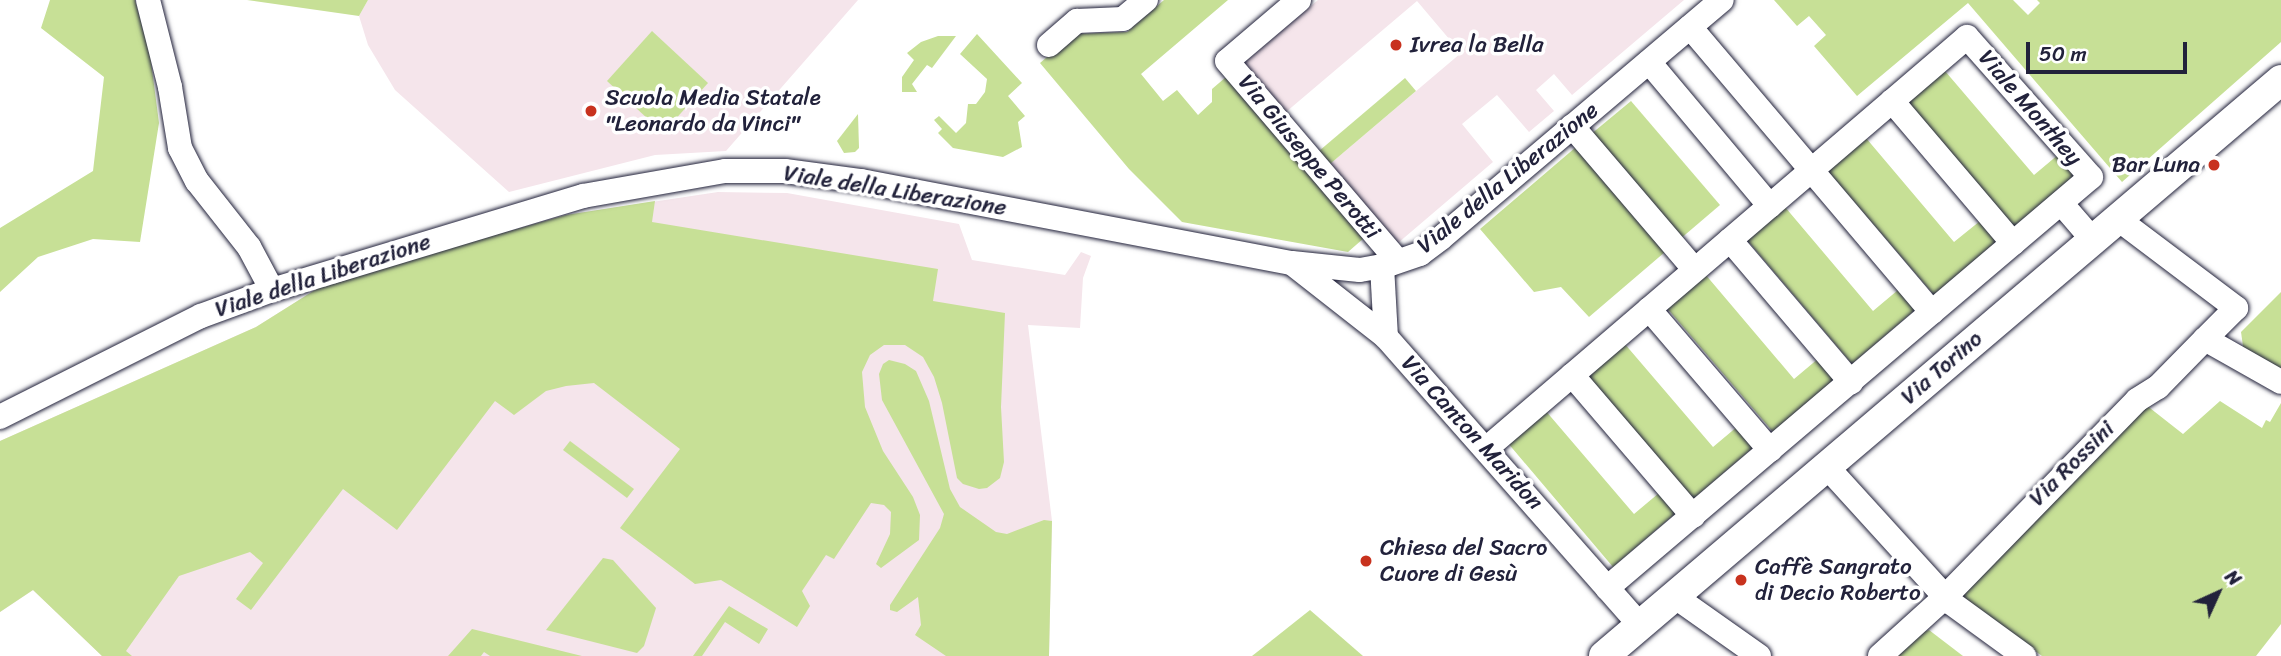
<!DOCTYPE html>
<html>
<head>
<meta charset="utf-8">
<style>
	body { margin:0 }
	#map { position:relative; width:2281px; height:656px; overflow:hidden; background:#fff; font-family:Sriracha,sans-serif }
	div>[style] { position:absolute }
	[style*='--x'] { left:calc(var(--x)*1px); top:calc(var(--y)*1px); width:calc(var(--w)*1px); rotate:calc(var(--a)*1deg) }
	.built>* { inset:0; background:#f5e5eb }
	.green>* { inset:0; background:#c7e096 }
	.roads { filter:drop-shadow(0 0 2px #22223b) drop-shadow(0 0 2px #22223b) }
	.minor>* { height:24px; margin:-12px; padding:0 12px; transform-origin:12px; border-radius:12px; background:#fff }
	.tertiary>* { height:30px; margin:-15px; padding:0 15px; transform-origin:15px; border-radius:15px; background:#fff }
	.dots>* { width:19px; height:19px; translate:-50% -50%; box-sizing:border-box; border:4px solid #fff; border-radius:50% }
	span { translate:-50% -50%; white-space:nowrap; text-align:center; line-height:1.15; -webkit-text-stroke:7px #fff; paint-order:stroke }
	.poi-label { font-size:23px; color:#22223b }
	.left { translate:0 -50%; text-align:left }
	.right { translate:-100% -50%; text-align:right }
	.street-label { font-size:23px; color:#22223b }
	.north { position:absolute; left:2183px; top:558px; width:70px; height:70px; -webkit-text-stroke:5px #fff; paint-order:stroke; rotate:45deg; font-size:19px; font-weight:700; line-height:28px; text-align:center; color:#22223b }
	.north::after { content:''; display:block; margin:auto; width:24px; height:32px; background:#22223b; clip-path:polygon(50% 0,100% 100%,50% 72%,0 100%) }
	.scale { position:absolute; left:2026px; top:42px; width:161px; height:32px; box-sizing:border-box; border:4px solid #22223b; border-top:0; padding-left:9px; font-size:21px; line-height:24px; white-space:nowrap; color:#22223b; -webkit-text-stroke:5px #fff; paint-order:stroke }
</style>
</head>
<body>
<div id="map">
	<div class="built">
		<div style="clip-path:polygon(368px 0,858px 0,726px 151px,655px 155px,509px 192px,395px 90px,368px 45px,359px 16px)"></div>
		<div style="clip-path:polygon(1318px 0,1684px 0,1572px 95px,1554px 74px,1536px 90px,1554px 111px,1529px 132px,1497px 95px,1462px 124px,1493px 162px,1398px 243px,1330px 164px,1461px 53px,1417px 1px,1286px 112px,1244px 63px)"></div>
		<div style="clip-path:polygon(718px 192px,787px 193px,959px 224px,972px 260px,1065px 275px,1081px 252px,1091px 256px,1083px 278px,1080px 328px,1028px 325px,1052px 521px,1049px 656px,102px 656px,33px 590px,0 612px,0 441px,256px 327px,326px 283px,566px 215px)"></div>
	</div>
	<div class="green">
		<div style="clip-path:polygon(50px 0,135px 0,150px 54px,159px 123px,140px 242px,93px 239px,38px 257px,0 292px,0 228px,93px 171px,104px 77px,41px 28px)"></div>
		<div style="clip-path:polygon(247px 0,368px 0,359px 16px)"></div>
		<div style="clip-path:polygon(1164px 0,1228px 0,1141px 74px,1163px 101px,1177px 90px,1198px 115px,1212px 102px,1212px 89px,1226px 77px,1364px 238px,1348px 252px,1182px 222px,1129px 169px,1040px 63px,1074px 34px,1127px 32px)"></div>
		<div style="clip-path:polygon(1774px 0,2013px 0,2028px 15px,2040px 3px,2037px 0,2281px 0,2281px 42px,2122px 182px,1968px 3px,1857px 96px,1814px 46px,1826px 35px,1809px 16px,1797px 26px)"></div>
		<div style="clip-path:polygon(652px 31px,708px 83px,663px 133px,607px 81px)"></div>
		<div style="clip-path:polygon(977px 34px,1022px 83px,1008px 96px,1025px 116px,1018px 122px,1022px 147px,1003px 157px,953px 148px,938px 133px,942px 129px,934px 120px,939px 116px,956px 133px,966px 123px,968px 104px,976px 104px,985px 92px,987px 79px,960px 54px)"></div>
		<div style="clip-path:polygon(938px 36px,956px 36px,932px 68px,927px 65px,912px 84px,917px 92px,902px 92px,902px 77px,914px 60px,907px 53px,921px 42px)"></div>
		<div style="clip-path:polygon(1945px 71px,2034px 175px,2059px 154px,2076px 174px,2013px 228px,1907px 103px)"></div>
		<div style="clip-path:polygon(1405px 78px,1416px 91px,1330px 164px,1319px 151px)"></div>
		<div style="clip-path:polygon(1631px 101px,1720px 205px,1679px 240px,1590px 135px)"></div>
		<div style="clip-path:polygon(858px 114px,859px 148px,855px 152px,844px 153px,837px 141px)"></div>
		<div style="clip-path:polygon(1866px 138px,1954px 242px,1980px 221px,1997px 241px,1934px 295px,1827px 170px)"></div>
		<div style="clip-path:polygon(1576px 147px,1665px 252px,1589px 317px,1561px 287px,1534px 292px,1480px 229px)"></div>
		<div style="clip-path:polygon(655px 201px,652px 222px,938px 269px,933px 301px,1005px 313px,1001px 407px,1004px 462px,1000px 478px,987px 488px,979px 489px,963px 484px,957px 478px,942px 403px,934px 377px,923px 357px,905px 345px,884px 345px,870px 355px,862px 372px,865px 407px,883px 451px,913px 497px,920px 515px,919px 540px,881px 568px,876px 564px,890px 534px,891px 512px,884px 505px,871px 503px,834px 559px,826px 555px,802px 591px,810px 606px,797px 627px,721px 580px,695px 584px,620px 528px,680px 449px,594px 383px,566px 386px,546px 391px,514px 415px,495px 401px,397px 530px,343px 489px,251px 610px,236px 599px,263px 563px,250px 552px,179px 576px,126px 651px,132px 656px,102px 656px,33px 590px,0 612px,0 441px,256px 327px,326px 283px,566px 215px)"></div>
		<div style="clip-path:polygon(1785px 207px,1873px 311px,1898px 290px,1915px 310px,1852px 364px,1747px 240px)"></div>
		<div style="clip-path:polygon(1705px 274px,1794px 379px,1819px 358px,1836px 378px,1773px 432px,1666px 307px)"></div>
		<div style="clip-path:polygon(2281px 292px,2281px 373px,2244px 353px,2241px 332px)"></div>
		<div style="clip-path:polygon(1624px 343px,1713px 447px,1738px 426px,1755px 446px,1692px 500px,1586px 375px)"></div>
		<div style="clip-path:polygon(889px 360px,905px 364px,916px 371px,929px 401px,950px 489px,960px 507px,996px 532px,1007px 534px,1044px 520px,1052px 521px,1049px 656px,946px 656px,915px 635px,921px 625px,918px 597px,897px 612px,890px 610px,890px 605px,940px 528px,944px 514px,882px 400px,879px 374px,883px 364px)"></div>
		<div style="clip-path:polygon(2141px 401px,2183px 434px,2220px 401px,2262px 428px,2266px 420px,2270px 422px,2281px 403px,2281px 624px,2256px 656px,2042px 656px,1957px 594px)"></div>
		<div style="clip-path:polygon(1545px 410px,1634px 514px,1659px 493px,1676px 513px,1613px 567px,1507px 442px)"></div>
		<div style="clip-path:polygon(570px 441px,634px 489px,627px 498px,563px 450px)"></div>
		<div style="clip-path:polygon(603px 558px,613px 560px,656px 608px,644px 646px,637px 653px,546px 630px)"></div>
		<div style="clip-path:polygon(729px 606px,768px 629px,759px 644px,725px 622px,702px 656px,693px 656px)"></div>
		<div style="clip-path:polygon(1310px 610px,1363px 656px,1252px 656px)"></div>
		<div style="clip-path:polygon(472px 629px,582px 656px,490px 656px,484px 652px,481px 656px,448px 656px)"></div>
		<div style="clip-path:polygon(1929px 630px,1963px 656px,1889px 656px,1913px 635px)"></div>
	</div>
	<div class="roads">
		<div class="minor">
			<div style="--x:148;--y:0;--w:90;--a:75.8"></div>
			<div style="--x:170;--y:87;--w:62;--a:80.7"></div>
			<div style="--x:180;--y:148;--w:37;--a:63"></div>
			<div style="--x:197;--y:181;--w:84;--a:51.8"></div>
			<div style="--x:249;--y:247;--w:49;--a:61.9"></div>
			<div style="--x:1299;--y:0;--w:94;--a:139.7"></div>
			<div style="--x:1227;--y:61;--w:263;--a:49.5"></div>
			<div style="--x:1690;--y:27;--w:374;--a:49.7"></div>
			<div style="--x:1049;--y:45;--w:37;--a:-41"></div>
			<div style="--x:1077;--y:21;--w:46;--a:-2.5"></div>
			<div style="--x:1123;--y:19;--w:30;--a:-40"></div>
			<div style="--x:1649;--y:62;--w:188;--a:50"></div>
			<div style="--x:1892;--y:101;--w:187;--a:49.6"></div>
			<div style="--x:1572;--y:126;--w:189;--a:49.5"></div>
			<div style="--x:2061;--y:203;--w:49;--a:49.1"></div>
			<div style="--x:2118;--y:219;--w:148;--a:37"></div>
			<div style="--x:2236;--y:308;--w:44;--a:135"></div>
			<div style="--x:2205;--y:339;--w:87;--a:29.5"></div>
			<div style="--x:1730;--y:240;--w:187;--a:49.6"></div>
			<div style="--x:1293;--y:264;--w:118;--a:38.1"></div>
			<div style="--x:1386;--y:337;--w:384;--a:48.6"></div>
			<div style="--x:1382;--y:266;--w:71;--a:86.8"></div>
			<div style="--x:1649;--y:309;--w:186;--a:49.4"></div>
			<div style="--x:1572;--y:375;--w:186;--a:49.4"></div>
			<div style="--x:0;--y:417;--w:225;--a:-26.7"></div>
			<div style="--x:201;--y:316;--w:76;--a:-20.1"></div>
			<div style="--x:272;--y:290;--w:325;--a:-16.8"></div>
			<div style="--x:583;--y:196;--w:144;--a:-10"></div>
			<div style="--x:725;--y:171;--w:60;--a:0"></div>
			<div style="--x:785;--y:171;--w:77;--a:7.5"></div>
			<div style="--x:861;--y:181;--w:439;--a:10.8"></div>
			<div style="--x:1292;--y:263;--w:68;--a:5.9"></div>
			<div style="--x:1360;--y:270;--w:28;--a:-10"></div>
			<div style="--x:1388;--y:265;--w:34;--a:-19"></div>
			<div style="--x:1420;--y:254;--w:26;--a:-37"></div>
			<div style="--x:1441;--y:238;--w:368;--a:-40.3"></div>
			<div style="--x:1487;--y:448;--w:632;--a:-40.57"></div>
			<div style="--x:1967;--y:37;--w:187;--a:48.5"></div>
			<div style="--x:2091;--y:177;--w:635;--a:139.66"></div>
			<div style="--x:1827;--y:467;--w:183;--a:47.7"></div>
			<div style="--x:1950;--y:602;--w:92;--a:36.1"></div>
			<div style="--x:1674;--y:596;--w:104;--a:35.2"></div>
			<div style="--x:1880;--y:656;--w:88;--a:-42.2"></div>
			<div style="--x:1945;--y:597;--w:275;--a:-45.7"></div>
			<div style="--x:2137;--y:400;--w:25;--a:-32"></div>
			<div style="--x:2158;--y:387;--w:67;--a:-45.6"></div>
		</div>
		<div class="tertiary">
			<div style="--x:1604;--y:656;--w:889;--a:-40.39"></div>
		</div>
	</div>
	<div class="dots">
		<div style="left:1396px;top:45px;background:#c8321e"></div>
		<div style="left:591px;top:111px;background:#c8321e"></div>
		<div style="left:2214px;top:165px;background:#c8321e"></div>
		<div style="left:1366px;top:561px;background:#c8321e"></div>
		<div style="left:1741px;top:580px;background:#c8321e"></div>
	</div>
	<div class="poi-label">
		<span class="left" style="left:1410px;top:45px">Ivrea la Bella</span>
		<span class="left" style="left:605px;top:111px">Scuola Media Statale<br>"Leonardo da Vinci"</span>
		<span class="right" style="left:2200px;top:165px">Bar Luna</span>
		<span class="left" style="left:1380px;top:561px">Chiesa del Sacro<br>Cuore di Gesù</span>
		<span class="left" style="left:1755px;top:580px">Caffè Sangrato<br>di Decio Roberto</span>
	</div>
	<div class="street-label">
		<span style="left:2030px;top:108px;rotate:49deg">Viale Monthey</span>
		<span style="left:1309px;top:157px;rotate:50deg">Via Giuseppe Perotti</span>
		<span style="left:1508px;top:178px;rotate:-39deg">Viale della Liberazione</span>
		<span style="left:895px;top:191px;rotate:9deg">Viale della Liberazione</span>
		<span style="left:323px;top:276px;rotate:-18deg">Viale della Liberazione</span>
		<span style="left:1942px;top:368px;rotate:-41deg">Via Torino</span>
		<span style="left:1472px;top:433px;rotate:48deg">Via Canton Maridon</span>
		<span style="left:2072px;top:464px;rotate:-45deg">Via Rossini</span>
	</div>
	<div class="north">N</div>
	<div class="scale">50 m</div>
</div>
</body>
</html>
